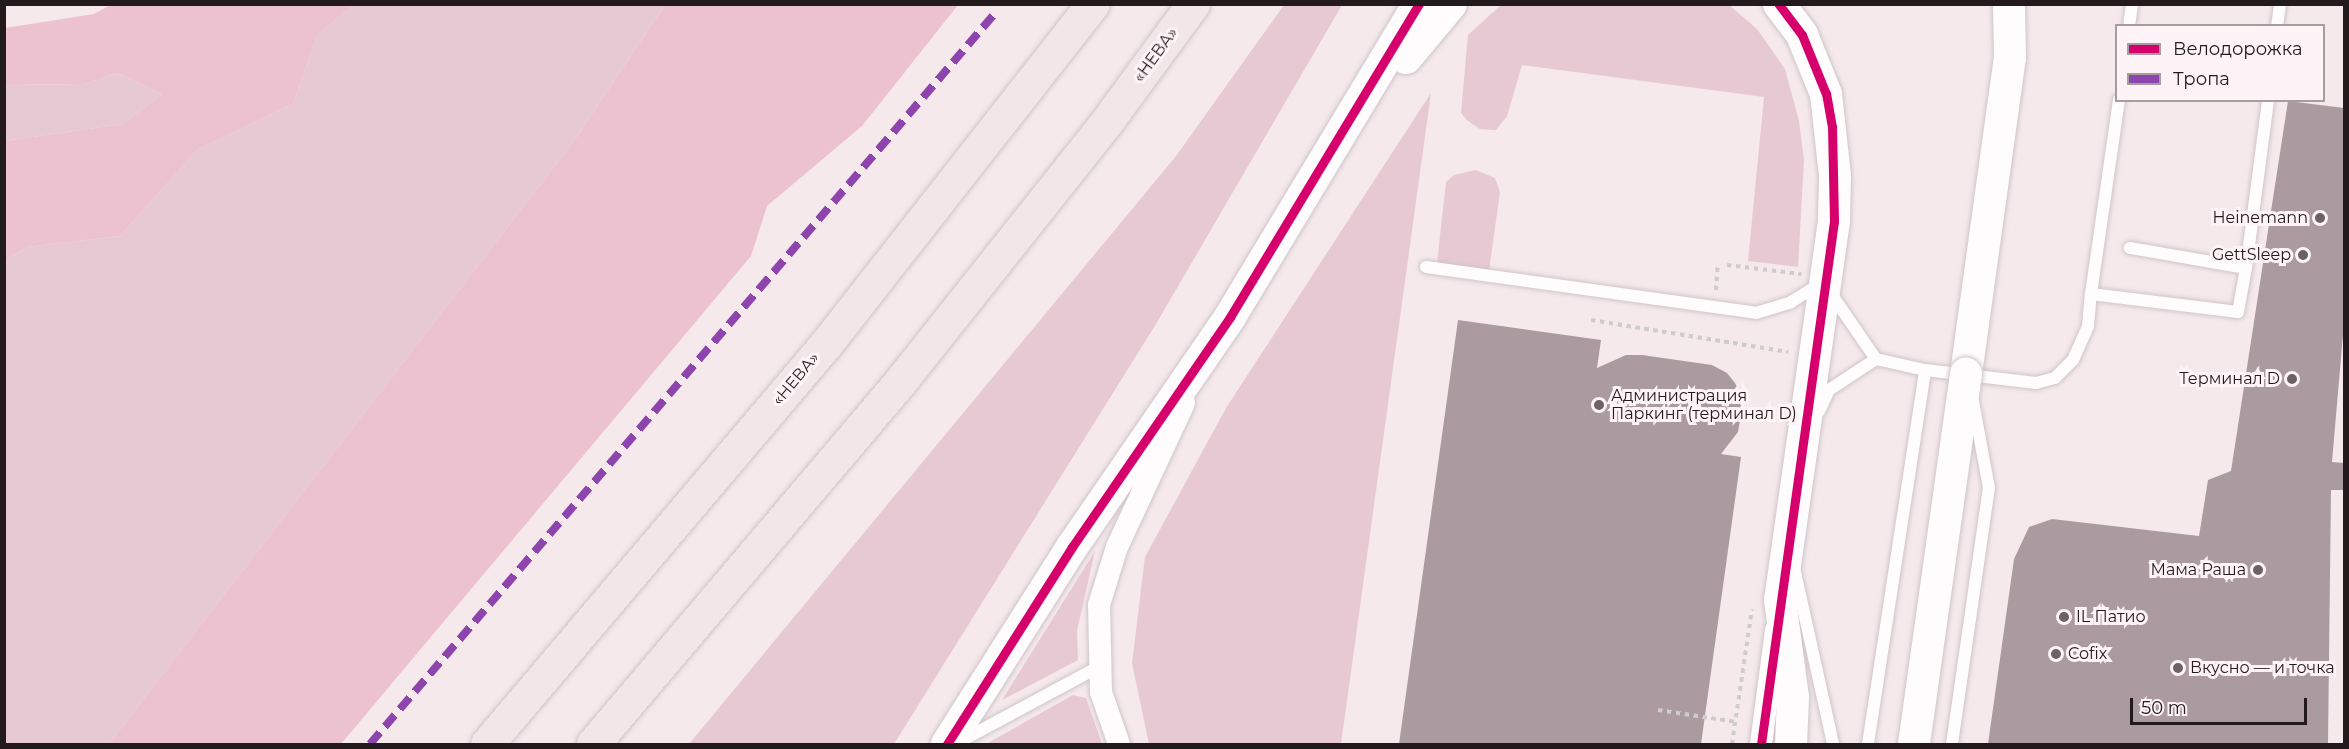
<!DOCTYPE html>
<html>
<head>
<meta charset="utf-8">
<style>
	body { margin:0 }
	#map { position:relative; width:2349px; height:749px; overflow:hidden; background:#f5e9ec; font-family:Montserrat,sans-serif }
	div>[style] { position:absolute }
	[style*='--x'] { left:calc(var(--x)*1px); top:calc(var(--y)*1px); width:calc(var(--w)*1px); rotate:calc(var(--a)*1deg) }
	.green>* { inset:0; background:#e7c9d3 }
	.forest>* { inset:0; background:#ecc2d0 }
	.building>* { inset:0; background:#ab9ba1 }
	.path>* { height:4px; margin-top:-2px; transform-origin:0; background:repeating-linear-gradient(90deg,#cfcccd 0 4.5px,transparent 0 9px) }
	.roads { filter:drop-shadow(0 0 2px #cfc5c8) drop-shadow(0 0 2px #cfc5c8) }
	.lane>* { height:12px; margin:-6px; padding:0 6px; transform-origin:6px; border-radius:6px; background:#fefcfc }
	.street>* { height:22px; margin:-11px; padding:0 11px; transform-origin:11px; border-radius:11px; background:#fefcfc }
	.secondary>* { height:32px; margin:-16px; padding:0 16px; transform-origin:16px; border-radius:16px; background:#fefcfc }
	.highway>* { height:33px; margin:-16.5px; padding:0 16.5px; transform-origin:16.5px; border-radius:16.5px; background:#f2e6e9 }
	.bridges { filter:drop-shadow(0 0 2px #cfc5c8) drop-shadow(0 0 2px #cfc5c8) }
	.lane-bridge>* { height:12px; margin:-6px; padding:0 6px; transform-origin:6px; border-radius:6px; background:#fefcfc }
	.secondary-bridge>* { height:32px; margin:-16px; padding:0 16px; transform-origin:16px; border-radius:16px; background:#fefcfc }
	.quiet>* { height:8px; margin-top:-4px; transform-origin:0; background:repeating-linear-gradient(90deg,#8e44ad 0 15px,transparent 0 23px) }
	.cycleway>* { height:9px; margin:-4.5px; padding:0 4.5px; transform-origin:4.5px; border-radius:4.5px; background:#d6006c }
	.dots>* { width:16px; height:16px; translate:-50% -50%; box-sizing:border-box; border:3px solid #fef4f7; border-radius:50% }
	span { translate:-50% -50%; white-space:nowrap; text-align:center; line-height:1.15; -webkit-text-stroke:6px #fef4f7; paint-order:stroke }
	.street-label { font-size:16px; color:#231a1d }
	.poi-label { font-size:16px; color:#231a1d }
	.right { translate:-100% -50%; text-align:right }
	.left { translate:0 -50%; text-align:left }
	.frame { position:absolute; inset:0; border:6px solid #231a1d; pointer-events:none }
	.legend { position:absolute; left:2115px; top:24px; width:210px; height:78px; box-sizing:border-box; background:#fef4f7; border:2px solid #a69da0; margin:0; padding:8px 10px; list-style:none; font-size:18px; color:#231a1d }
	.legend li { display:flex; align-items:center; gap:12px; height:30px }
	.legend b { width:30px; border:2px solid #a69da0 }
	.scale { position:absolute; left:2130px; top:698px; width:177px; height:27px; box-sizing:border-box; border:3px solid #231a1d; border-top:0; padding-left:8px; font-size:18px; line-height:21px; white-space:nowrap; color:#231a1d; -webkit-text-stroke:4px #fef4f7; paint-order:stroke }
</style>
</head>
<body>
<div id="map">
	<div class="green">
		<div style="clip-path:polygon(354px 5px,665px 5px,574px 141px,109px 744px,5px 744px,5px 261px,26px 247px,120px 236px,198px 149px,293px 104px,317px 35px)"></div>
		<div style="clip-path:polygon(1284px 5px,1342px 5px,1156px 324px,894px 744px,689px 744px,1176px 156px)"></div>
		<div style="clip-path:polygon(1501px 5px,1729px 5px,1757px 29px,1785px 69px,1799px 121px,1804px 160px,1798px 267px,1748px 261px,1764px 97px,1522px 65px,1507px 116px,1496px 130px,1480px 129px,1468px 121px,1461px 113px,1468px 35px)"></div>
		<div style="clip-path:polygon(117px 73px,162px 94px,123px 124px,5px 141px,4px 85px,85px 84px)"></div>
		<div style="clip-path:polygon(1431px 93px,1341px 744px,1149px 744px,1132px 663px,1145px 557px,1226px 408px)"></div>
		<div style="clip-path:polygon(1476px 170px,1495px 178px,1500px 192px,1489px 271px,1437px 263px,1446px 182px,1454px 175px)"></div>
		<div style="clip-path:polygon(1095px 551px,1077px 631px,1078px 660px,1002px 700px)"></div>
		<div style="clip-path:polygon(1073px 695px,1086px 698px,1102px 744px,986px 744px)"></div>
	</div>
	<div class="forest">
		<div style="clip-path:polygon(112px 4px,354px 5px,317px 35px,293px 104px,198px 149px,120px 236px,26px 247px,5px 261px,5px 141px,123px 124px,162px 94px,117px 73px,85px 84px,5px 85px,5px 28px,94px 14px)"></div>
		<div style="clip-path:polygon(665px 5px,958px 5px,862px 126px,767px 206px,751px 256px,341px 744px,109px 744px,574px 141px)"></div>
	</div>
	<div class="building">
		<div style="clip-path:polygon(2288px 101px,2344px 108px,2344px 323px,2332px 462px,2344px 463px,2344px 490px,2331px 490px,2328px 744px,1988px 744px,2014px 559px,2029px 527px,2052px 519px,2199px 536px,2208px 480px,2231px 471px)"></div>
		<div style="clip-path:polygon(1458px 320px,1601px 340px,1597px 368px,1626px 355px,1642px 355px,1712px 365px,1727px 373px,1735px 383px,1741px 395px,1740px 420px,1738px 432px,1721px 454px,1741px 457px,1701px 744px,1399px 744px)"></div>
	</div>
	<div class="path">
		<div style="--x:1727;--y:265;--w:75;--a:6.9"></div>
		<div style="--x:1716;--y:290;--w:26;--a:-86"></div>
		<div style="--x:1591;--y:320;--w:200;--a:9.2"></div>
		<div style="--x:1658;--y:710;--w:80;--a:8.6"></div>
		<div style="--x:1732;--y:744;--w:136;--a:-81.6"></div>
	</div>
	<div class="roads">
		<div class="lane">
			<div style="--x:2129;--y:26;--w:22;--a:-82"></div>
			<div style="--x:2277;--y:26;--w:22;--a:-82"></div>
			<div style="--x:1426;--y:267;--w:333;--a:7.9"></div>
			<div style="--x:1756;--y:313;--w:37;--a:-17"></div>
			<div style="--x:1791;--y:302;--w:38;--a:-32"></div>
			<div style="--x:1823;--y:282;--w:93;--a:55.5"></div>
			<div style="--x:1876;--y:359;--w:56;--a:146.6"></div>
			<div style="--x:1829;--y:390;--w:23;--a:115"></div>
			<div style="--x:2246;--y:268;--w:169;--a:-82.5"></div>
			<div style="--x:2091;--y:294;--w:196;--a:-81.8"></div>
			<div style="--x:1876;--y:359;--w:50;--a:12.7"></div>
			<div style="--x:1925;--y:370;--w:112;--a:6.7"></div>
			<div style="--x:2036;--y:383;--w:20;--a:-15"></div>
			<div style="--x:2055;--y:378;--w:25;--a:-45"></div>
			<div style="--x:2073;--y:360;--w:37;--a:-66"></div>
			<div style="--x:2088;--y:326;--w:32;--a:-85"></div>
			<div style="--x:2091;--y:294;--w:148;--a:7"></div>
			<div style="--x:2238;--y:312;--w:45;--a:-79.7"></div>
			<div style="--x:2246;--y:268;--w:118;--a:-170.2"></div>
			<div style="--x:1795;--y:572;--w:176;--a:77.5"></div>
			<div style="--x:959;--y:742;--w:158;--a:-28.3"></div>
			<div style="--x:1868;--y:744;--w:378;--a:-81.3"></div>
		</div>
		<div class="street">
			<div style="--x:1119;--y:744;--w:55;--a:-109.1"></div>
			<div style="--x:1101;--y:692;--w:87;--a:-91.3"></div>
			<div style="--x:1099;--y:605;--w:61;--a:-72.8"></div>
			<div style="--x:1117;--y:547;--w:159;--a:-65"></div>
			<div style="--x:1761;--y:744;--w:115;--a:-82.5"></div>
		</div>
		<div class="secondary">
			<div style="--x:1779;--y:4;--w:39;--a:53"></div>
			<div style="--x:1802;--y:35;--w:64;--a:67.9"></div>
			<div style="--x:1826;--y:94;--w:82;--a:83.7"></div>
			<div style="--x:1835;--y:176;--w:45;--a:91.3"></div>
			<div style="--x:1834;--y:221;--w:383;--a:98.1"></div>
			<div style="--x:1780;--y:600;--w:98;--a:82.4"></div>
			<div style="--x:1793;--y:697;--w:47;--a:92.4"></div>
			<div style="--x:1406;--y:58;--w:70;--a:-50.2"></div>
			<div style="--x:1966;--y:374;--w:319;--a:-82.1"></div>
			<div style="--x:2010;--y:58;--w:54;--a:-91.1"></div>
			<div style="--x:947;--y:744;--w:233;--a:-57.6"></div>
			<div style="--x:1072;--y:547;--w:279;--a:-55.5"></div>
			<div style="--x:1230;--y:317;--w:366;--a:-58.9"></div>
		</div>
		<div class="highway">
			<div style="--x:487;--y:744;--w:524;--a:-49.72"></div>
			<div style="--x:826;--y:344;--w:432;--a:-51.9"></div>
			<div style="--x:593;--y:744;--w:480;--a:-49.7"></div>
			<div style="--x:903;--y:378;--w:330;--a:-51.5"></div>
			<div style="--x:1108;--y:120;--w:144;--a:-53.8"></div>
		</div>
	</div>
	<div class="bridges">
		<div class="lane-bridge">
			<div style="--x:1952;--y:744;--w:259;--a:-81.8"></div>
			<div style="--x:1989;--y:488;--w:87;--a:-100.5"></div>
		</div>
		<div class="secondary-bridge">
			<div style="--x:1914;--y:744;--w:374;--a:-82"></div>
		</div>
	</div>
	<div class="quiet">
		<div style="--x:370;--y:744;--w:965;--a:-49.46"></div>
	</div>
	<div class="cycleway">
		<div style="--x:947;--y:744;--w:233;--a:-57.6"></div>
		<div style="--x:1072;--y:547;--w:279;--a:-55.5"></div>
		<div style="--x:1230;--y:317;--w:366;--a:-58.9"></div>
		<div style="--x:1761;--y:744;--w:528;--a:-82.05"></div>
		<div style="--x:1834;--y:221;--w:94;--a:-91.2"></div>
		<div style="--x:1832;--y:127;--w:34;--a:-100"></div>
		<div style="--x:1826;--y:94;--w:64;--a:-112.1"></div>
		<div style="--x:1802;--y:35;--w:39;--a:-127"></div>
	</div>
	<div class="dots">
		<div style="left:2320px;top:218px;background:#6c6265"></div>
		<div style="left:2303px;top:255px;background:#6c6265"></div>
		<div style="left:2292px;top:379px;background:#6c6265"></div>
		<div style="left:1599px;top:405px;background:#6c6265"></div>
		<div style="left:2258px;top:570px;background:#6c6265"></div>
		<div style="left:2064px;top:617px;background:#6c6265"></div>
		<div style="left:2056px;top:654px;background:#6c6265"></div>
		<div style="left:2178px;top:668px;background:#6c6265"></div>
	</div>
	<div class="street-label">
		<span style="left:1156px;top:55px;rotate:-54deg">«НЕВА»</span>
		<span style="left:796px;top:379px;rotate:-50deg">«НЕВА»</span>
	</div>
	<div class="poi-label">
		<span class="right" style="left:2308px;top:218px">Heinemann</span>
		<span class="right" style="left:2291px;top:255px">GettSleep</span>
		<span class="right" style="left:2280px;top:379px">Терминал D</span>
		<span class="left" style="left:1611px;top:405px">Администрация<br>Паркинг (терминал D)</span>
		<span class="right" style="left:2246px;top:570px">Мама Раша</span>
		<span class="left" style="left:2076px;top:617px">IL Патио</span>
		<span class="left" style="left:2068px;top:654px">Cofix</span>
		<span class="left" style="left:2190px;top:668px">Вкусно — и точка</span>
	</div>
	<div class="frame"></div>
	<ul class="legend">
	<li><b style="height:8px;background:#d6006c"></b>Велодорожка</li>
	<li><b style="height:8px;background:#8e44ad"></b>Тропа</li>
	</ul>
	<div class="scale">50 m</div>
</div>
</body>
</html>
